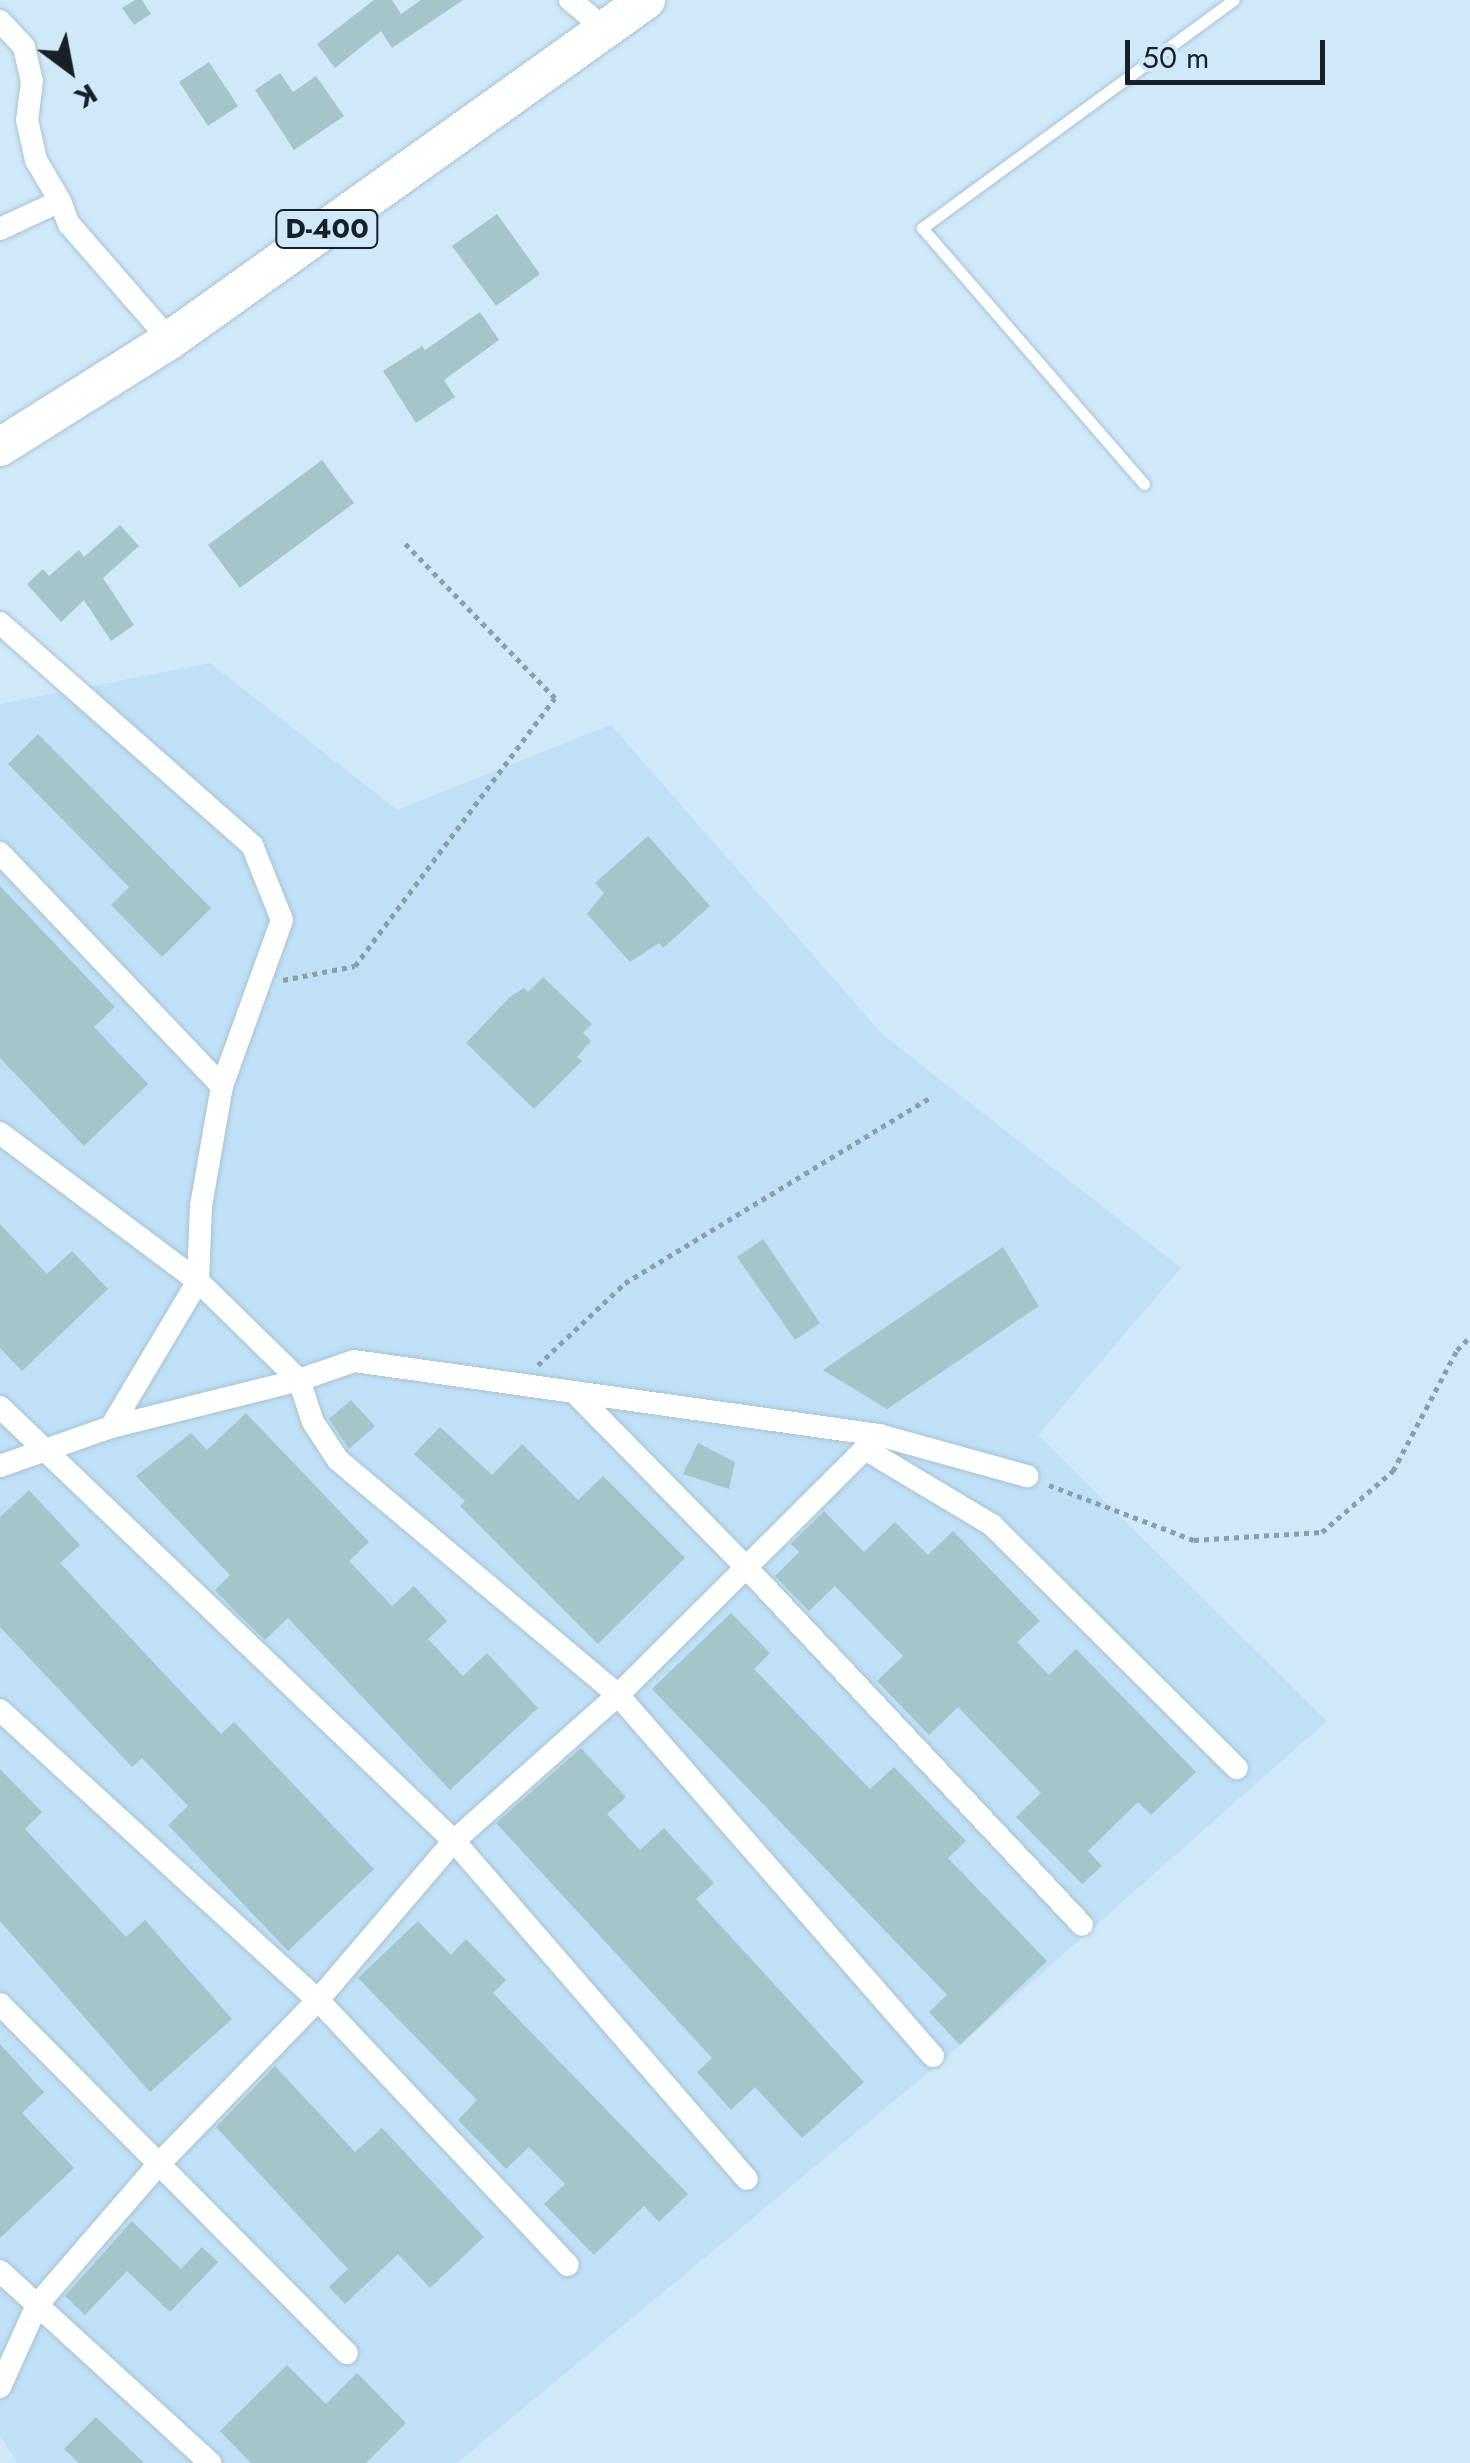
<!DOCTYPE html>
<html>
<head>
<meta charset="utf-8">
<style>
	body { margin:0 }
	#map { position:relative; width:1470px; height:2463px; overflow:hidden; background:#d0e9fa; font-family:Jost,sans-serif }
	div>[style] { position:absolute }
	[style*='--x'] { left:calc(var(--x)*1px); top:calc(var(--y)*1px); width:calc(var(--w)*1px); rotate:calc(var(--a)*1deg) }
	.built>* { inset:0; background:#bfe0f6 }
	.building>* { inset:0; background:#a4c5ca }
	.path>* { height:5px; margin-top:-2.5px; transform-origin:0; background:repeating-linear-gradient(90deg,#8b9eab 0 5px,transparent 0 10px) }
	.roads { filter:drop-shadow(0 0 2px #a9c2d2) drop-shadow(0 0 2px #a9c2d2) }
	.lane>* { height:11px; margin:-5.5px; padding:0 5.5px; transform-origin:5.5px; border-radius:5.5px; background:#fff }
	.street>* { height:22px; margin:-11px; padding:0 11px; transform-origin:11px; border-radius:11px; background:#fff }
	.primary>* { height:38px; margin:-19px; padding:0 19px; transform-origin:19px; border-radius:19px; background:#fff }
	span { translate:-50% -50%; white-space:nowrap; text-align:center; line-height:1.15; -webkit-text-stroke:9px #d0e9fa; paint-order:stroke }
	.shield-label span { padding:2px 8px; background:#d0e9fa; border:2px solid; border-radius:8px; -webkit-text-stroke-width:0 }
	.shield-label { font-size:28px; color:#172026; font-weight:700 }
	.north { position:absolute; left:20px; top:20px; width:100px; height:100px; -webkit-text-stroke:8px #d0e9fa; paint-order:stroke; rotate:148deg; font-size:28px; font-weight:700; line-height:40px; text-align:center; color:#172026 }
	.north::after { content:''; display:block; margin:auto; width:35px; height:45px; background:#172026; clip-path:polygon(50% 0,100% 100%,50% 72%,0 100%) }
	.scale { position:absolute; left:1125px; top:40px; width:200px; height:45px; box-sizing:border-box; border:5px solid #172026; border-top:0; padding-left:12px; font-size:30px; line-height:35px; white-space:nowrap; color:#172026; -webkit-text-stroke:8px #d0e9fa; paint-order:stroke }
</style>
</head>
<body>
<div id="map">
	<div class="built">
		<div style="clip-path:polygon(210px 663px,397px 810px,611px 725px,883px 1035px,1181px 1268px,1038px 1435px,1327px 1721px,941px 2062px,457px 2463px,17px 2463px,0 2435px,0 704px)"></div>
	</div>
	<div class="building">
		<div style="clip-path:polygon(135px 0,142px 0,151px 14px,134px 25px,122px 8px)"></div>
		<div style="clip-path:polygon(374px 0,392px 0,401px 14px,421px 0,463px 0,392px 48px,381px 31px,335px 68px,317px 44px)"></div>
		<div style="clip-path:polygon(209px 62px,238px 106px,208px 126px,179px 82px)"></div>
		<div style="clip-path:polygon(280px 73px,293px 92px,316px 76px,344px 116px,294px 150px,255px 90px)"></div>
		<div style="clip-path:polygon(497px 214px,540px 274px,496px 306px,452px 246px)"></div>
		<div style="clip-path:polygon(480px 312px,499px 340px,444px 380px,455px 397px,416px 423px,383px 371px,422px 346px,425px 350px)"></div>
		<div style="clip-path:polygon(322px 460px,354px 503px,240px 588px,208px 545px)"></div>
		<div style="clip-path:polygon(120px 525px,139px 546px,103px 578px,134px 625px,111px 641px,84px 600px,61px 622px,27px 584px,43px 569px,49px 576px,79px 550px,84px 557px)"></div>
		<div style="clip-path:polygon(38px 734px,211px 908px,162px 957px,111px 905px,129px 887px,8px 764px)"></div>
		<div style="clip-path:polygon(648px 836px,710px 906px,663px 948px,659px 943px,630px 962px,587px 914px,604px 893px,595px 883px)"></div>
		<div style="clip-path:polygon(0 886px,115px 1007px,94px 1027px,148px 1084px,84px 1146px,0 1058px)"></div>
		<div style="clip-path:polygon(543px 977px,592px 1024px,583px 1033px,591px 1041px,577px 1057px,582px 1061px,534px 1109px,466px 1043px,511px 996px,524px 988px,528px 992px)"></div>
		<div style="clip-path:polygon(0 1224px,47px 1274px,72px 1251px,108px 1289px,22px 1371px,0 1348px)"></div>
		<div style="clip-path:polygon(763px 1239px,820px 1323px,795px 1340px,737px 1257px)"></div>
		<div style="clip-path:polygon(1003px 1247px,1039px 1306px,887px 1409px,823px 1370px)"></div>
		<div style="clip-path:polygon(351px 1400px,375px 1426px,349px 1449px,329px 1419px)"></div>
		<div style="clip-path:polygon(246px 1413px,369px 1542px,349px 1561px,392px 1606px,414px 1586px,447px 1621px,428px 1639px,463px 1676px,487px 1653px,538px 1708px,450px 1790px,288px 1618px,265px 1640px,230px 1606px,215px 1590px,230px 1575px,136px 1476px,191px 1433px,207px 1450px)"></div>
		<div style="clip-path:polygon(440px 1427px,492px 1475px,522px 1444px,578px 1500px,603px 1476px,685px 1558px,598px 1644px,460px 1506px,465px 1501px,414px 1454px)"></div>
		<div style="clip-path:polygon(698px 1443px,735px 1462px,729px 1489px,683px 1474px)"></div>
		<div style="clip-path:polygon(29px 1490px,80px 1545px,60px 1563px,221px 1734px,234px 1722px,374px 1869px,288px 1951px,168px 1825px,188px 1806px,142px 1758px,132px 1767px,0 1627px,0 1517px)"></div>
		<div style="clip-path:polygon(824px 1511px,864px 1552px,895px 1522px,928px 1555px,953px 1531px,1040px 1621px,1017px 1642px,1049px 1675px,1076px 1649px,1196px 1772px,1151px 1815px,1138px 1802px,1088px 1851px,1102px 1866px,1082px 1884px,1016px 1817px,1041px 1793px,958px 1707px,929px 1735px,877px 1681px,903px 1656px,835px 1586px,809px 1611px,775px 1576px,799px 1552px,791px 1544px)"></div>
		<div style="clip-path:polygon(731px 1613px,770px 1653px,754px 1669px,870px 1789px,894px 1767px,966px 1841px,948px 1858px,1047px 1961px,960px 2045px,929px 2012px,947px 1995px,652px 1689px)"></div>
		<div style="clip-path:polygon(581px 1748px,626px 1797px,607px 1814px,640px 1850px,664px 1828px,714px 1883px,696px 1899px,864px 2082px,802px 2138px,755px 2087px,731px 2110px,697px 2072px,712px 2058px,496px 1823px)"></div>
		<div style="clip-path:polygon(0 1769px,42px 1812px,25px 1829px,126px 1937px,145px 1920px,232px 2019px,150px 2092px,0 1921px)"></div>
		<div style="clip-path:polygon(418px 1921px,451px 1955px,466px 1939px,506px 1980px,493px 1993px,688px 2194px,659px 2222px,644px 2206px,594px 2255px,544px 2204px,565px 2184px,529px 2147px,506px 2169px,458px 2120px,477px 2100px,358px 1978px)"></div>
		<div style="clip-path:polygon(0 2044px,44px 2092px,22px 2113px,74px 2168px,0 2238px)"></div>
		<div style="clip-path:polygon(275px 2066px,355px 2152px,382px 2128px,484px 2237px,430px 2288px,398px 2254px,345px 2304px,329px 2287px,348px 2269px,216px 2127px)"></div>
		<div style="clip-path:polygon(132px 2221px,181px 2269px,202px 2247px,218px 2262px,170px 2312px,127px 2271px,85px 2315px,65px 2296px)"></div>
		<div style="clip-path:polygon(287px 2365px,326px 2404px,357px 2373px,406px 2423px,366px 2463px,251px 2463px,220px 2431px)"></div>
		<div style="clip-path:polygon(96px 2417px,144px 2463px,79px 2463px,64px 2449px)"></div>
	</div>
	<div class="path">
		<div style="--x:283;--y:980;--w:73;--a:-11"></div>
		<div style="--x:355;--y:966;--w:334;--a:-53.3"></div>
		<div style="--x:555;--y:698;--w:220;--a:-134.1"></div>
		<div style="--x:538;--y:1365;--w:120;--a:-43.3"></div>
		<div style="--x:625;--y:1283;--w:356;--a:-31.3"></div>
		<div style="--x:1049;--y:1485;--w:155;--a:20.8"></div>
		<div style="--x:1194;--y:1540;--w:128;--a:-3.6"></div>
		<div style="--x:1322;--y:1532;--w:94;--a:-40.7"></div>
		<div style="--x:1393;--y:1471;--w:137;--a:-62.1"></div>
		<div style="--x:1457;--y:1350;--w:18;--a:-45"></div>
	</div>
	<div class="roads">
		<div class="lane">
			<div style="--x:1144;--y:484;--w:339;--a:-130.9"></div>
			<div style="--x:922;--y:228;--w:386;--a:-36.2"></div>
		</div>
		<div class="street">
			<div style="--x:570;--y:0;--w:49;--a:39.2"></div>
			<div style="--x:0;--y:21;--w:35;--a:47"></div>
			<div style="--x:24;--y:47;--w:35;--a:77"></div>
			<div style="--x:32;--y:81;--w:39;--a:97"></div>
			<div style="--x:27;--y:120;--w:41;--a:77.3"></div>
			<div style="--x:36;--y:160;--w:48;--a:59.7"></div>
			<div style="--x:0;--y:229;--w:66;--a:-25"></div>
			<div style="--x:60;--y:201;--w:25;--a:69"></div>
			<div style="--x:69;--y:224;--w:154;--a:49"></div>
			<div style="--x:0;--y:623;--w:336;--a:41.4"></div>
			<div style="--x:252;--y:845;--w:81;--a:68.2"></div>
			<div style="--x:282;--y:920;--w:177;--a:109.9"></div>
			<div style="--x:222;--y:1086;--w:122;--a:99.9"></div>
			<div style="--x:201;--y:1206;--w:75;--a:92.3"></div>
			<div style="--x:198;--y:1281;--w:170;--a:120.8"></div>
			<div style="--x:0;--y:853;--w:322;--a:46.4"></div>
			<div style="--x:0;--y:1133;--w:247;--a:36.8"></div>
			<div style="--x:198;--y:1281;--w:141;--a:44.4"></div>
			<div style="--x:299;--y:1380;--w:44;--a:71.6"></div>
			<div style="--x:313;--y:1422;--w:45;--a:56.7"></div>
			<div style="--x:338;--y:1460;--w:366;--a:40"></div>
			<div style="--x:618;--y:1695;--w:479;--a:48.9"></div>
			<div style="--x:574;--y:1392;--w:244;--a:45.5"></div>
			<div style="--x:745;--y:1566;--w:492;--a:46.8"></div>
			<div style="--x:0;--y:1407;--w:628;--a:43.71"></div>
			<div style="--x:454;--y:1841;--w:447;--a:49.1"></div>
			<div style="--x:865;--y:1449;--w:148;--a:30.9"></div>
			<div style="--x:992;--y:1525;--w:345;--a:44.8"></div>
			<div style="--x:0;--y:1466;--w:118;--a:-19.4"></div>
			<div style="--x:111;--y:1427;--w:194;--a:-14"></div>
			<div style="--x:299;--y:1380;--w:58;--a:-19.1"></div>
			<div style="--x:354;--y:1361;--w:530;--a:8.02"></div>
			<div style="--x:879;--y:1435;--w:154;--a:15.5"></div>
			<div style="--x:0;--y:1710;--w:430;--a:42.4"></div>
			<div style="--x:318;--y:2000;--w:364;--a:46.7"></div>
			<div style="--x:0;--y:2004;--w:492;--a:45.2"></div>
			<div style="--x:0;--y:2271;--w:285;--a:42.4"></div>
			<div style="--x:0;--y:2387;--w:90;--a:-65.7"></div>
			<div style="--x:37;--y:2305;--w:185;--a:-49.2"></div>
			<div style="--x:158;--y:2165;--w:230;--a:-45.9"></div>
			<div style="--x:318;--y:2000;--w:209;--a:-49.5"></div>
			<div style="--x:454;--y:1841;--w:220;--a:-41.7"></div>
			<div style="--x:618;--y:1695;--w:368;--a:-44.9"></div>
		</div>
		<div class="primary">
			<div style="--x:0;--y:447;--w:201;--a:-32.2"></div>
			<div style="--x:170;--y:340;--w:585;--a:-35.54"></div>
		</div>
	</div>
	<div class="shield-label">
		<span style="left:327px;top:229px">D-400</span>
	</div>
	<div class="north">K</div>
	<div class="scale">50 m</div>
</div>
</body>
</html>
